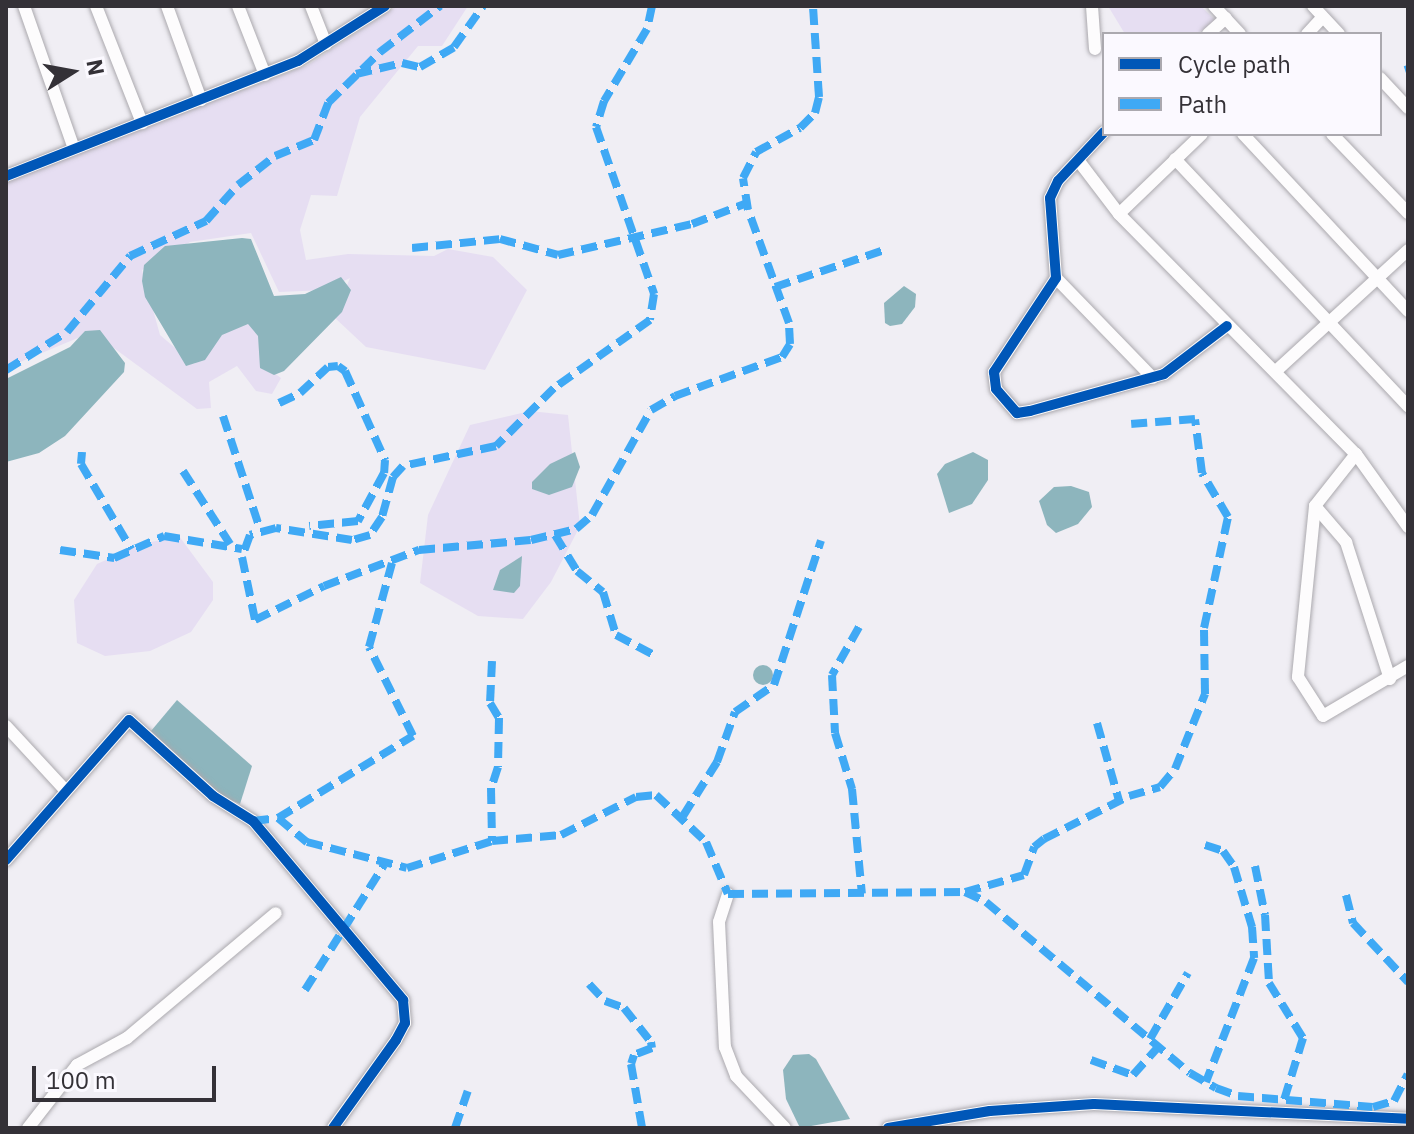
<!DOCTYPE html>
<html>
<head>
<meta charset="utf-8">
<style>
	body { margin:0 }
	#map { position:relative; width:1414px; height:1134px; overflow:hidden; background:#f0eef4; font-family:"IBM Plex Sans",sans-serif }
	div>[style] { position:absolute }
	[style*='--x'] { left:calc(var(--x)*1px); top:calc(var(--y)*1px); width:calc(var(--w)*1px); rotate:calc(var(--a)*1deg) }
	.green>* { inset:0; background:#e6def2 }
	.water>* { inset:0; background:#8db5bd }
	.round { border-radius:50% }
	.roads { filter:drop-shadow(0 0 2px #aba9ae) drop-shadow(0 0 2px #aba9ae) }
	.minor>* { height:12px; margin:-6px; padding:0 6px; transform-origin:6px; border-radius:6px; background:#fdfcfd }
	.quiet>* { height:8px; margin-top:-4px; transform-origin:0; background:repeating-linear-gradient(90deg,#3fa9f5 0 16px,transparent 0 24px) }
	.cycleway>* { height:10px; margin:-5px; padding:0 5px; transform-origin:5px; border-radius:5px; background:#0057b8 }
	span { translate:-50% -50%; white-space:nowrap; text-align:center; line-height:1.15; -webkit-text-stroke:6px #fbf9ff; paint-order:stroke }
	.frame { position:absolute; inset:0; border:8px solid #343137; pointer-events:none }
	.legend { position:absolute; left:1102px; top:32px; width:280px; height:104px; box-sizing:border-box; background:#fbf9ff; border:2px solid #aba9af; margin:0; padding:10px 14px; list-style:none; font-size:24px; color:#343137 }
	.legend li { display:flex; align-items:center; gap:16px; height:40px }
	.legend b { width:40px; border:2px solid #aba9af }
	.north { position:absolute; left:32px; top:32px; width:80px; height:80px; -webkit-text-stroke:6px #fbf9ff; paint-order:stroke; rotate:79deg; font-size:22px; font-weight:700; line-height:32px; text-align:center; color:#343137 }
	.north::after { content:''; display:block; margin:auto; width:28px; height:36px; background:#343137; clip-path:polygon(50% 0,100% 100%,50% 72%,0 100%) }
	.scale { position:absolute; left:32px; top:1066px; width:184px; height:36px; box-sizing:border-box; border:4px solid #343137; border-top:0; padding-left:10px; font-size:24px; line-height:28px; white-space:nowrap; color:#343137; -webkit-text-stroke:6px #fbf9ff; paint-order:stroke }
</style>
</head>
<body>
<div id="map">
	<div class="green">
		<div style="clip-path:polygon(397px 6px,468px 6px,442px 46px,418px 46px,360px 117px,337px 196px,311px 195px,300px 230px,306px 260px,348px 254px,434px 256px,448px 249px,493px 257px,527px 290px,485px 370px,366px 347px,334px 317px,350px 278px,326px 290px,279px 292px,251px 233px,190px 242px,142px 270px,160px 335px,194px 364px,221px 333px,250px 321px,264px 342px,266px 367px,281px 378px,272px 394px,256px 391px,237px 366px,209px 382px,211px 408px,197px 409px,92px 332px,6px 368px,6px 181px,308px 65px)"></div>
		<div style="clip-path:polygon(1108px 6px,1201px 6px,1215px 20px,1197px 34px,1125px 34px)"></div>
		<div style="clip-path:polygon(530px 411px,568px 415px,580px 526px,551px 582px,523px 619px,478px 616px,420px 583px,428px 515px,470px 425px)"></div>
		<div style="clip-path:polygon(179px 536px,213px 582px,213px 600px,191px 632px,150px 651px,105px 656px,77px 643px,74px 600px,97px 564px,142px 544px)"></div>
	</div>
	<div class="water">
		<div style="clip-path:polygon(242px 238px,251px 239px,274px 296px,305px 294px,341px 277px,351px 290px,342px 312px,284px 371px,274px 375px,260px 368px,258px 336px,248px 324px,222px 335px,205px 360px,186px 366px,145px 297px,142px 281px,144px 265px,165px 246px)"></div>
		<div style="clip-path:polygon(904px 286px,916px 294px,915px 307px,902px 324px,890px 326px,885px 323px,884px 303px)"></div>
		<div style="clip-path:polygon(100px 330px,125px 363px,124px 372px,65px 436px,39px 453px,6px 462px,6px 379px,70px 347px,85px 331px)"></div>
		<div style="clip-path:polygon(575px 452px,580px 467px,572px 487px,549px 495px,532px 489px,532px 482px,550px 464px)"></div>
		<div style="clip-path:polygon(973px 452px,988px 460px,988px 480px,972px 504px,949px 513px,937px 474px,945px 464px)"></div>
		<div style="clip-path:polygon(1071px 486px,1089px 492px,1092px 507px,1078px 524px,1056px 533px,1047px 525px,1039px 501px,1054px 487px)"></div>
		<div style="clip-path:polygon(522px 556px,520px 586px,514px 593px,493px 590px,500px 570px)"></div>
		<div class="round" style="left:753px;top:665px;width:20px;height:20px"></div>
		<div style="clip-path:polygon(177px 700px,252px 766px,240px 804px,222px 796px,151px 731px)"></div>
		<div style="clip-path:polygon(809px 1054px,816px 1059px,850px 1119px,800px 1128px,786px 1099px,783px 1070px,793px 1055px)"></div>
	</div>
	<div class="roads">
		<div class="minor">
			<div style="--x:24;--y:6;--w:151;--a:70.7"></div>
			<div style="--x:96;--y:6;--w:126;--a:68.5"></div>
			<div style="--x:167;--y:6;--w:100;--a:70.1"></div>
			<div style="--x:238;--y:6;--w:74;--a:68.6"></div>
			<div style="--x:311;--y:6;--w:41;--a:68.5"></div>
			<div style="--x:1092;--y:6;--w:43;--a:86"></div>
			<div style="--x:1214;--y:6;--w:38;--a:47"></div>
			<div style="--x:1313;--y:6;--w:38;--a:47"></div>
			<div style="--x:1208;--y:34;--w:24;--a:-42"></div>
			<div style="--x:1307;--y:34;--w:23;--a:-47"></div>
			<div style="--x:1380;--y:78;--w:41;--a:47"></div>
			<div style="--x:1104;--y:132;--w:67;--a:133.2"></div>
			<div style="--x:1058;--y:181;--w:19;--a:115"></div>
			<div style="--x:1050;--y:198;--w:80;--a:85.7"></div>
			<div style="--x:1056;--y:278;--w:113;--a:123.4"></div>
			<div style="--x:994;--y:372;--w:17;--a:83"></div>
			<div style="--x:996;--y:389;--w:32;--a:49"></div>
			<div style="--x:1017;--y:413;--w:13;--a:-9"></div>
			<div style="--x:1030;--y:411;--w:139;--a:-15.4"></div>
			<div style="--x:1164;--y:374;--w:79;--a:-37.3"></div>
			<div style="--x:1202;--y:134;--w:115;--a:136.1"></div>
			<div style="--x:1119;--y:214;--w:337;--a:45.4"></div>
			<div style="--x:1356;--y:454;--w:90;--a:54.5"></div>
			<div style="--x:1243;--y:134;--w:242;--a:47"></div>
			<div style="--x:1332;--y:134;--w:110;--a:46.1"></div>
			<div style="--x:1175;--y:159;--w:340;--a:46.7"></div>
			<div style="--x:1078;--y:160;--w:68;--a:52.8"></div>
			<div style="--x:6;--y:176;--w:314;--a:-21.5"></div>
			<div style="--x:298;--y:61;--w:103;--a:-32.3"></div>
			<div style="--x:1056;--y:278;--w:139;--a:45.9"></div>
			<div style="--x:1276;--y:371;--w:179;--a:-42.5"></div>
			<div style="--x:1356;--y:454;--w:66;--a:128.3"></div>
			<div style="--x:1315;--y:506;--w:172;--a:95.7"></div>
			<div style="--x:1298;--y:677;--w:46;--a:57.3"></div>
			<div style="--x:1323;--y:716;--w:99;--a:-30.5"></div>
			<div style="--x:1315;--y:506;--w:48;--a:49.3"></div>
			<div style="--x:1346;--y:542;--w:144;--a:72.2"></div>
			<div style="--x:6;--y:726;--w:88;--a:47.3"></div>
			<div style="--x:6;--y:860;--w:186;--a:-48.7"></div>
			<div style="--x:129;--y:720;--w:113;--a:42.1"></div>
			<div style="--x:213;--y:796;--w:47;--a:32"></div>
			<div style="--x:253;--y:821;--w:234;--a:50"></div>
			<div style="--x:403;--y:1000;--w:23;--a:85"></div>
			<div style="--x:405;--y:1023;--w:19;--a:118"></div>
			<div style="--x:396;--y:1040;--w:108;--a:125.6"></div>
			<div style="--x:728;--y:894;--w:29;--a:108"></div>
			<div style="--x:719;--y:922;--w:125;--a:87.3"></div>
			<div style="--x:725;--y:1047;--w:31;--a:69"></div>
			<div style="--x:736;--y:1076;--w:71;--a:46.7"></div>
			<div style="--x:28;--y:1128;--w:80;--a:-52.1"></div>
			<div style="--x:77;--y:1065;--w:57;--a:-28.4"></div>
			<div style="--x:127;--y:1038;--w:194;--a:-40"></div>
			<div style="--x:888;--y:1128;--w:103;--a:-9.5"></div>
			<div style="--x:990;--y:1111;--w:104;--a:-3.9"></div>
			<div style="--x:1094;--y:1104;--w:314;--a:2.7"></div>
		</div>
	</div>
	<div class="quiet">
		<div style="--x:652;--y:6;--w:24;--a:102"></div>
		<div style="--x:647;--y:29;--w:84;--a:120.8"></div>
		<div style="--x:604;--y:101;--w:27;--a:107"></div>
		<div style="--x:596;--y:127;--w:177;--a:70.8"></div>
		<div style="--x:654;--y:294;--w:26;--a:99"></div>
		<div style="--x:650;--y:320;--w:118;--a:144.7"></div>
		<div style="--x:554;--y:388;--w:82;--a:135"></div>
		<div style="--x:496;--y:446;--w:95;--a:167.9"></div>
		<div style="--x:403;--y:466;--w:15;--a:132"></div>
		<div style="--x:393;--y:477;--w:41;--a:105.4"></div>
		<div style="--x:382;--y:517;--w:22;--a:124"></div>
		<div style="--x:370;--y:535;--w:19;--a:164"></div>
		<div style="--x:352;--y:540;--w:77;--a:-171"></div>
		<div style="--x:276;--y:528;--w:27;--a:165"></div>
		<div style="--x:250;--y:535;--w:23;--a:110"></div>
		<div style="--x:242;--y:557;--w:64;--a:78.3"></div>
		<div style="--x:255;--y:620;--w:77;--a:-26.2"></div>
		<div style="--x:324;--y:586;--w:102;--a:-20.8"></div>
		<div style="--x:419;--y:550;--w:112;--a:-5.1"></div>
		<div style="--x:531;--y:540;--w:46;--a:-13.7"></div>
		<div style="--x:576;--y:529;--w:21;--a:-41"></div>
		<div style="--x:592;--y:515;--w:120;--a:-60.7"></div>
		<div style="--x:651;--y:410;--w:28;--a:-30"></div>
		<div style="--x:675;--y:396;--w:114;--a:-20"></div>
		<div style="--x:782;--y:357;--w:15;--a:-58"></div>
		<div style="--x:790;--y:344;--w:21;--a:-93"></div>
		<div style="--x:789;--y:323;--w:120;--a:-109.9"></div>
		<div style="--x:748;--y:210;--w:32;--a:-99"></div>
		<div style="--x:743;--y:178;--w:29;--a:-63"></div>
		<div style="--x:756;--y:152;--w:50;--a:-28.6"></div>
		<div style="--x:800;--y:128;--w:21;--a:-45"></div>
		<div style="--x:815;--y:113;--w:16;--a:-76"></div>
		<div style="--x:819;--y:97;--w:91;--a:-93.8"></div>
		<div style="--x:1405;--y:70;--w:3;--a:-18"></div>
		<div style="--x:356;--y:74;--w:47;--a:-13.4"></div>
		<div style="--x:402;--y:63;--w:18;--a:13"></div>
		<div style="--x:420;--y:67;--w:39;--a:-30"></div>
		<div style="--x:454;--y:47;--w:50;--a:-54.7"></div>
		<div style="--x:412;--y:248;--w:88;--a:-5.8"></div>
		<div style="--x:500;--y:239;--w:60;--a:15.4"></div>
		<div style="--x:558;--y:255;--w:138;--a:-13"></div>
		<div style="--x:692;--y:224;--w:59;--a:-20.9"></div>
		<div style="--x:775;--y:287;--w:115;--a:-18.7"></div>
		<div style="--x:6;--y:370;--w:72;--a:-31.9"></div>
		<div style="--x:67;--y:332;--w:99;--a:-50.3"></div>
		<div style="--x:130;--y:256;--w:84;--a:-24.7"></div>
		<div style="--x:206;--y:221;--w:48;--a:-48.4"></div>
		<div style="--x:238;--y:185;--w:47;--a:-38.1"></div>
		<div style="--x:275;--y:156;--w:42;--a:-22.3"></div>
		<div style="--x:314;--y:140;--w:40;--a:-69"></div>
		<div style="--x:328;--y:103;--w:73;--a:-44.4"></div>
		<div style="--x:380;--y:52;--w:76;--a:-37.5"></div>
		<div style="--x:279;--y:403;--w:23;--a:-25"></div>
		<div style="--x:300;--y:393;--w:38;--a:-43"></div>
		<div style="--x:328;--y:367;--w:10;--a:-6"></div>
		<div style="--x:338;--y:366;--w:9;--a:36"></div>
		<div style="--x:345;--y:371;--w:98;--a:65.8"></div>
		<div style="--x:385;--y:460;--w:13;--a:94"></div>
		<div style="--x:384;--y:473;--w:55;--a:118.4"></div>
		<div style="--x:358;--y:521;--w:49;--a:174.2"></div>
		<div style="--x:223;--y:416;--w:119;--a:71.9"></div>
		<div style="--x:82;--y:452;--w:12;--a:95"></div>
		<div style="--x:81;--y:464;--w:99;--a:59.5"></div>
		<div style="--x:183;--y:471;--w:87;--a:57.2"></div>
		<div style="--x:555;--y:535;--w:42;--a:58.6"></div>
		<div style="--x:577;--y:571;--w:33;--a:39"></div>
		<div style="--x:603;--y:592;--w:45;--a:73.2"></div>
		<div style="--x:616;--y:635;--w:41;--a:27.8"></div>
		<div style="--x:60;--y:550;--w:55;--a:8.4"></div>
		<div style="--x:114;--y:558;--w:55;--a:-23.7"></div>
		<div style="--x:164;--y:536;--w:79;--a:9.5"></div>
		<div style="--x:859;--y:627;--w:55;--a:119.4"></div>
		<div style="--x:832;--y:675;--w:58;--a:87"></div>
		<div style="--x:835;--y:733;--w:59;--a:73.1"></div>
		<div style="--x:852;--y:789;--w:105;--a:84.6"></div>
		<div style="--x:492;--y:661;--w:42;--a:92.7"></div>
		<div style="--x:490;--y:703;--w:17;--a:59"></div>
		<div style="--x:499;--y:718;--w:49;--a:91.2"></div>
		<div style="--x:498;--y:767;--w:22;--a:108"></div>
		<div style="--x:491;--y:788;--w:53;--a:88.9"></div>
		<div style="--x:1097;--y:723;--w:81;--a:74.2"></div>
		<div style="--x:683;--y:816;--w:64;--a:-57.8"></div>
		<div style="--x:717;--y:762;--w:53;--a:-70.2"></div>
		<div style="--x:735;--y:712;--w:47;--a:-34.7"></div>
		<div style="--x:774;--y:685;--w:152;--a:-72"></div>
		<div style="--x:278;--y:818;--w:158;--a:-31.3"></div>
		<div style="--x:413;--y:736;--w:99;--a:-116.3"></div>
		<div style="--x:369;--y:647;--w:87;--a:-74.7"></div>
		<div style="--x:253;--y:821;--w:25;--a:-7"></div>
		<div style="--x:278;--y:818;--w:38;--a:40"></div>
		<div style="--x:307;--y:842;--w:103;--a:14.6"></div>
		<div style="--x:407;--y:868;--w:89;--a:-17.6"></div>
		<div style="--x:492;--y:841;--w:69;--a:-5"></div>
		<div style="--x:561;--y:835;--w:84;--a:-26.9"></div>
		<div style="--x:636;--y:797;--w:20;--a:-6"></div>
		<div style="--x:656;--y:795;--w:69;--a:43.2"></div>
		<div style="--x:706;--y:842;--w:56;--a:67.1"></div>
		<div style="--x:728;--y:894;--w:237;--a:-0.5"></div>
		<div style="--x:965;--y:892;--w:23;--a:25"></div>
		<div style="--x:986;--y:902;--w:266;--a:40"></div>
		<div style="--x:1190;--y:1073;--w:30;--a:30"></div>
		<div style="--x:1216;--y:1088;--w:23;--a:20"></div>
		<div style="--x:1238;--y:1096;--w:135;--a:4.7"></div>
		<div style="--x:1373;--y:1107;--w:22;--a:-16"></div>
		<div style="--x:1394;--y:1101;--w:30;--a:-63"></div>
		<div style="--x:1205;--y:845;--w:19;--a:18"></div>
		<div style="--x:1223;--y:851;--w:19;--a:55"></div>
		<div style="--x:1234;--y:867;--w:63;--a:73.3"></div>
		<div style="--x:1252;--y:927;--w:31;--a:86"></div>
		<div style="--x:1254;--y:958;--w:133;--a:111.2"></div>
		<div style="--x:1255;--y:866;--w:50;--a:78.5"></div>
		<div style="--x:1265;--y:915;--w:68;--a:86.6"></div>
		<div style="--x:1269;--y:983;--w:65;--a:58.3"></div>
		<div style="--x:1303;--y:1038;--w:65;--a:107"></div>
		<div style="--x:965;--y:892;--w:61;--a:-16.1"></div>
		<div style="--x:1024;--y:875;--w:30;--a:-70"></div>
		<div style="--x:1034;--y:847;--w:13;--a:-39"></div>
		<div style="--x:1044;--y:839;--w:95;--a:-26.8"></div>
		<div style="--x:1129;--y:796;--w:32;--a:-16"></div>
		<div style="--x:1160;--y:787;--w:23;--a:-50"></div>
		<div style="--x:1175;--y:769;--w:81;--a:-68.2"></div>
		<div style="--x:1205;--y:694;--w:66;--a:-90.9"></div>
		<div style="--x:1204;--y:628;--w:114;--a:-77.8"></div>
		<div style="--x:1228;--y:517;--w:51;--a:-120.6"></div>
		<div style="--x:1202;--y:473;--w:54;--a:-97.4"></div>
		<div style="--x:1195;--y:419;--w:65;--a:175.6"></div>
		<div style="--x:1346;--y:895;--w:29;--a:76"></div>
		<div style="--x:1353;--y:923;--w:81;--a:47"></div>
		<div style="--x:589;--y:984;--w:23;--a:47"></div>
		<div style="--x:605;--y:1001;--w:20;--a:20"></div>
		<div style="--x:624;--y:1008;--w:43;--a:51.5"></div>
		<div style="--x:651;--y:1042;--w:6;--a:81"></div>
		<div style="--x:652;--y:1048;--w:19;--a:159"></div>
		<div style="--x:634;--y:1055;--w:9;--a:108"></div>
		<div style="--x:631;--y:1064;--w:65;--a:80.2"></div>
		<div style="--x:305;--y:990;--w:148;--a:-57.7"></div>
		<div style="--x:1150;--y:1039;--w:76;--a:-60.1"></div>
		<div style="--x:1091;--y:1060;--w:45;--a:19.7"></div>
		<div style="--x:1133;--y:1075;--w:39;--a:-48"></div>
		<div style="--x:455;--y:1128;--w:39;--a:-71"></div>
	</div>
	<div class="cycleway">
		<div style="--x:1104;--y:132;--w:67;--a:133.2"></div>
		<div style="--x:1058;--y:181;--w:19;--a:115"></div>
		<div style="--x:1050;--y:198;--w:80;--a:85.7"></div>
		<div style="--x:1056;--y:278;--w:113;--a:123.4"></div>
		<div style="--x:994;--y:372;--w:17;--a:83"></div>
		<div style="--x:996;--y:389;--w:32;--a:49"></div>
		<div style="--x:1017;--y:413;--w:13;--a:-9"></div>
		<div style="--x:1030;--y:411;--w:139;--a:-15.4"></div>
		<div style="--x:1164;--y:374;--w:79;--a:-37.3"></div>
		<div style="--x:6;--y:176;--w:314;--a:-21.5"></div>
		<div style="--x:298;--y:61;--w:103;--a:-32.3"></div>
		<div style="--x:6;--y:860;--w:186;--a:-48.7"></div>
		<div style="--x:129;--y:720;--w:113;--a:42.1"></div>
		<div style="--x:213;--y:796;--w:47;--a:32"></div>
		<div style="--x:253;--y:821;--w:234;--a:50"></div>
		<div style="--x:403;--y:1000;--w:23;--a:85"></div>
		<div style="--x:405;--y:1023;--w:19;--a:118"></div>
		<div style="--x:396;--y:1040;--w:108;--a:125.6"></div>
		<div style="--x:888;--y:1128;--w:103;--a:-9.5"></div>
		<div style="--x:990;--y:1111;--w:104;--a:-3.9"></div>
		<div style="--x:1094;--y:1104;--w:314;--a:2.7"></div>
	</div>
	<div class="frame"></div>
	<ul class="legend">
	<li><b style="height:10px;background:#0057b8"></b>Cycle path</li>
	<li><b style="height:10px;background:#3fa9f5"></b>Path</li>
	</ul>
	<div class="north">N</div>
	<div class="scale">100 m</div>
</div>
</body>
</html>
